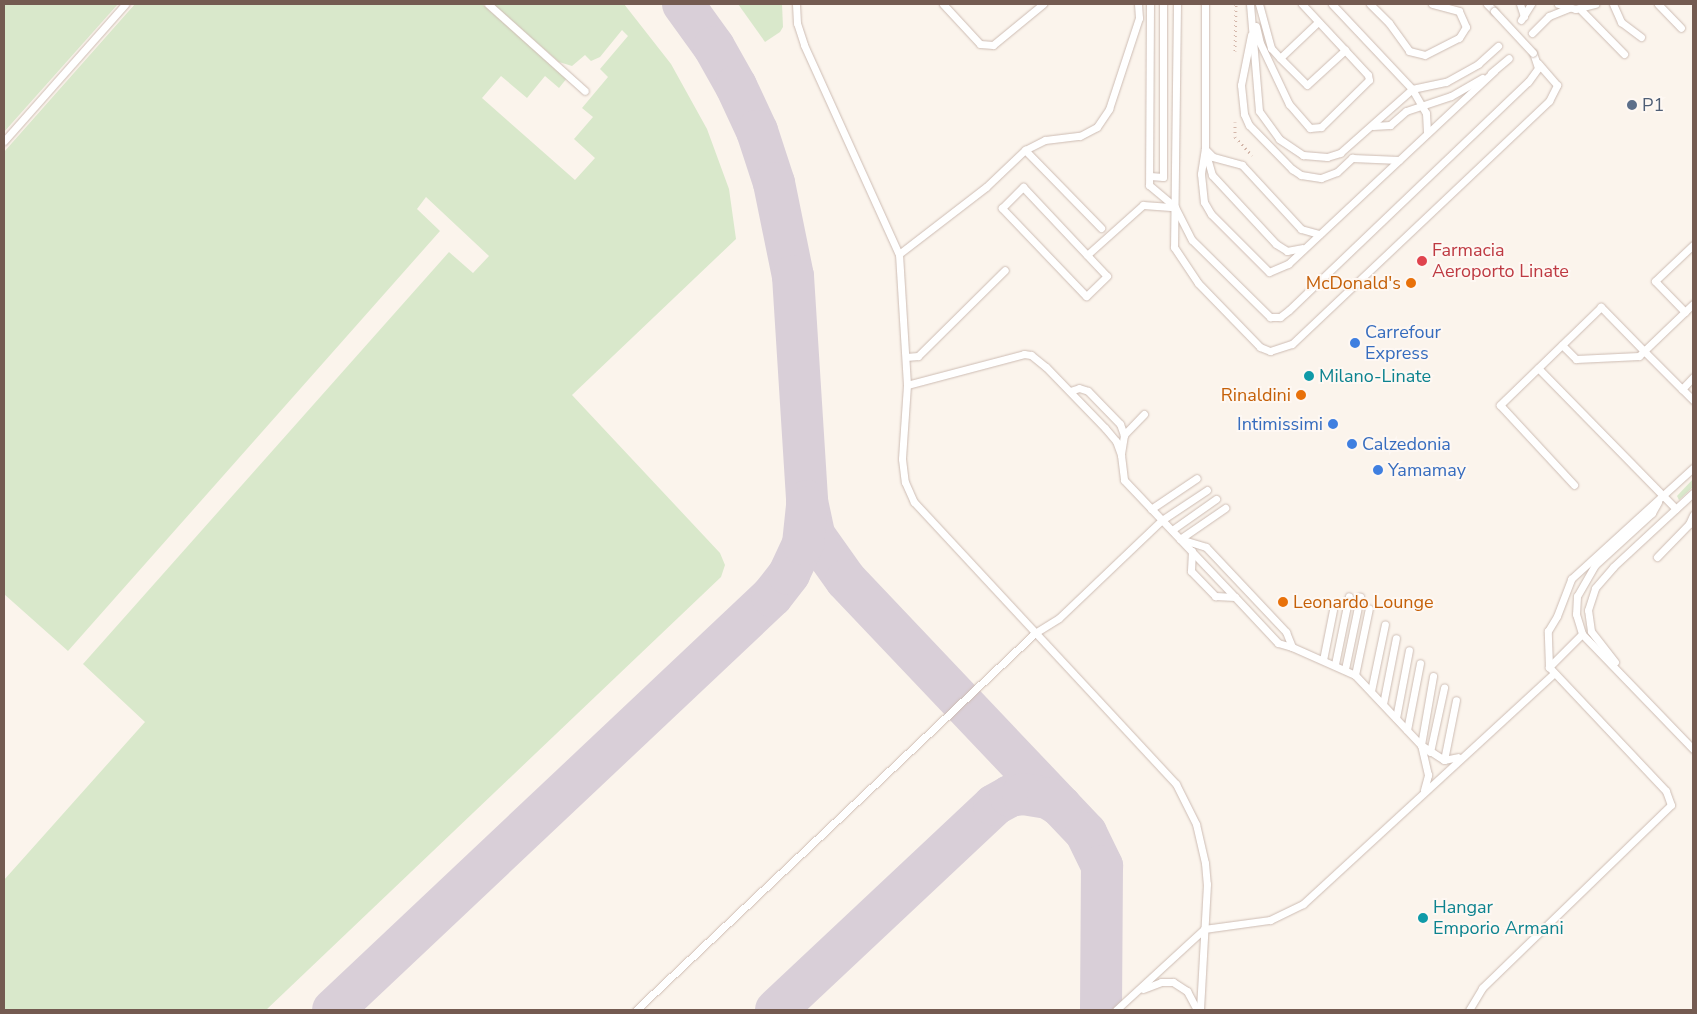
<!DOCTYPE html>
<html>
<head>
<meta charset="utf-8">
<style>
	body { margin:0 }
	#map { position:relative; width:1697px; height:1014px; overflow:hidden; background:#fbf4ec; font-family:"Nunito Sans",sans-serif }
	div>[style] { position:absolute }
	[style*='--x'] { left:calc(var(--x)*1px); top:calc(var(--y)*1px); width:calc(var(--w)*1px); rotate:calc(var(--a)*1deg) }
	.green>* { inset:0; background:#d9e8cb }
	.taxiway>* { height:42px; margin:-21px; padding:0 21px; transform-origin:21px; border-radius:21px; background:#d9cfd8 }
	.path>* { height:3px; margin-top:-1.5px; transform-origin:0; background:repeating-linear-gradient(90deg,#d3b6a9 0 1px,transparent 0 5px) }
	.roads { filter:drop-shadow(0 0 1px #cdbcb3) drop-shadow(0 0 1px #cdbcb3) }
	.lane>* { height:7px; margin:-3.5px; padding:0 3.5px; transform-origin:3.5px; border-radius:3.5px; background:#fff }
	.bridges { filter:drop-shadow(0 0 1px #cdbcb3) drop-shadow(0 0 1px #cdbcb3) }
	.lane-bridge>* { height:7px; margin:-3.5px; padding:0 3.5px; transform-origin:3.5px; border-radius:3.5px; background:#fff }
	.dots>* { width:14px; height:14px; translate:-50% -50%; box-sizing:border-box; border:2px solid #fef8f3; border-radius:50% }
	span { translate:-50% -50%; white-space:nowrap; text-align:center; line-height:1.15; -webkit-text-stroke:4px #fef8f3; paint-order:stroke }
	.service-label { font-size:18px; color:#4e5e75 }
	.left { translate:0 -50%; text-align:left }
	.health-label { font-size:18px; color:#be3a42 }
	.food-label { font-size:18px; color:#c56008 }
	.right { translate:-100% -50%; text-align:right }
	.shop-label { font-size:18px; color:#366cbe }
	.culture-label { font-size:18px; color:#0d838f }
	.frame { position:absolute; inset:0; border:5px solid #745b51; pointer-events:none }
</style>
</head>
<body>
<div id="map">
	<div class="green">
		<div style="clip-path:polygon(4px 4px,118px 4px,4px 132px)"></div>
		<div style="clip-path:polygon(135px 4px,482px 4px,567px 78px,559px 88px,545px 76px,527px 98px,501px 76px,482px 98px,575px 180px,595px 158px,574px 139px,593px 117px,582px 108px,608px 77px,600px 69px,628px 36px,622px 30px,600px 57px,591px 61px,585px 55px,572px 66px,559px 62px,493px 4px,624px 4px,671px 64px,707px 129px,729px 189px,736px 239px,572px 395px,720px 553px,725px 565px,721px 577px,266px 1010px,4px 1010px,4px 880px,145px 722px,83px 664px,449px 252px,473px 273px,489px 256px,426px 197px,417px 209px,440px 231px,68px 651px,4px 594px,4px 152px)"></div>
		<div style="clip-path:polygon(738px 4px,782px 4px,783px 27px,780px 32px,765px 42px)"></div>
		<div style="clip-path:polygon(1693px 479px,1693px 487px,1679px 500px,1677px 496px)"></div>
	</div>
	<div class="taxiway">
		<div style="--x:683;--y:4;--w:53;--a:54.2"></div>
		<div style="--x:714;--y:47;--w:45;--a:60.6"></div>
		<div style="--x:736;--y:86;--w:50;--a:65"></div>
		<div style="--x:757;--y:131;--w:55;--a:71.9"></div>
		<div style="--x:774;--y:183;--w:95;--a:78.5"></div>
		<div style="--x:793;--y:276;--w:225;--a:86.4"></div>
		<div style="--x:807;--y:501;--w:35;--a:78"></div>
		<div style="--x:814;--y:535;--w:55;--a:54.6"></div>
		<div style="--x:846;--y:580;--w:349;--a:46.5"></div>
		<div style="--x:1086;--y:833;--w:37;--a:64"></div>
		<div style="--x:1102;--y:866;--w:144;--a:90.4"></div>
		<div style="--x:333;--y:1010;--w:603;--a:-43.32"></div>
		<div style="--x:772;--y:596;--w:28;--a:-52"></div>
		<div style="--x:789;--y:574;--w:33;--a:-65"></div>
		<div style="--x:803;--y:544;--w:37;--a:-84"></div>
		<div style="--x:776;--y:1010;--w:299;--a:-43.2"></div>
		<div style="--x:994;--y:805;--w:18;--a:-29"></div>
		<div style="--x:1010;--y:796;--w:13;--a:-9"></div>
		<div style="--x:1023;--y:794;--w:25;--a:9"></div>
		<div style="--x:1048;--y:798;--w:15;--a:32"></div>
	</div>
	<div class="path">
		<div style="--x:1235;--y:51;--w:47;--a:-88.8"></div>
		<div style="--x:1235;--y:122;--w:15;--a:90"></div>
		<div style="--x:1235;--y:137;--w:25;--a:47"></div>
	</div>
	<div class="roads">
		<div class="lane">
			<div style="--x:488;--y:4;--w:130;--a:41.9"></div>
			<div style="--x:796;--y:4;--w:19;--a:87"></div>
			<div style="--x:797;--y:23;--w:23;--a:72"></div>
			<div style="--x:804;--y:45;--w:230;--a:65.6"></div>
			<div style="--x:899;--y:254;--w:110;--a:-37.6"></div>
			<div style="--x:986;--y:187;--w:54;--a:-43.5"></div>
			<div style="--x:1025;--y:150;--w:109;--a:45.7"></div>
			<div style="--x:943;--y:4;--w:54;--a:47.2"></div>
			<div style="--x:980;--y:44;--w:13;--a:4"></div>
			<div style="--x:993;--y:45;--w:65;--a:-39.4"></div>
			<div style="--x:1150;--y:4;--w:181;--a:90.3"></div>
			<div style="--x:1149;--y:185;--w:34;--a:40"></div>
			<div style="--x:1175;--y:207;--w:37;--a:63"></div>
			<div style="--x:1192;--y:240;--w:110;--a:44.6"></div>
			<div style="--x:1270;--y:317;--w:10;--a:0"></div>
			<div style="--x:1280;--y:317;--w:11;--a:-38"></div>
			<div style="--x:1289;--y:310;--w:330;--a:-43.7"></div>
			<div style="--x:1528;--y:82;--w:17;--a:-54"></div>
			<div style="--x:1538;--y:68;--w:16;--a:-108"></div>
			<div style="--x:1177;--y:4;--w:243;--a:90.7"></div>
			<div style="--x:1174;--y:247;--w:43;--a:56.3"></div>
			<div style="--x:1198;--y:283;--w:89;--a:45.9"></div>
			<div style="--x:1260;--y:347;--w:11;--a:22"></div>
			<div style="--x:1270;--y:351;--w:23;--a:-18"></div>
			<div style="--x:1292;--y:344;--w:354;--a:-43.4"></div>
			<div style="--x:1549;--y:101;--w:18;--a:-63"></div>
			<div style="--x:1557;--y:85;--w:29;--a:-131"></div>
			<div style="--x:1205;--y:4;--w:144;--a:90"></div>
			<div style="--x:1205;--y:148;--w:26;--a:99"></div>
			<div style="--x:1201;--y:174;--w:28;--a:84"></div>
			<div style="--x:1204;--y:202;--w:14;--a:60"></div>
			<div style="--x:1211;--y:214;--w:82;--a:45"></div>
			<div style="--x:1269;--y:272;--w:21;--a:-23"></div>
			<div style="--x:1288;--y:264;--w:282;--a:-43.1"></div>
			<div style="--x:1250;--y:4;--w:107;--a:85.2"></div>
			<div style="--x:1259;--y:111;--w:34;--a:54"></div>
			<div style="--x:1279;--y:139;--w:29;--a:34"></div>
			<div style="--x:1303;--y:155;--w:24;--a:5"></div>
			<div style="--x:1327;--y:157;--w:14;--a:-17"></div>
			<div style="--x:1340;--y:153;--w:96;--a:-41.6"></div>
			<div style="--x:1412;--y:89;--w:35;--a:-12"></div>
			<div style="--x:1446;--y:82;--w:37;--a:-29"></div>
			<div style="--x:1478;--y:64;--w:27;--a:-42"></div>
			<div style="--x:1259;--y:4;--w:46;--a:74.7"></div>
			<div style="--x:1271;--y:48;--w:13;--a:48"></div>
			<div style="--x:1332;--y:4;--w:117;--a:46.7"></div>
			<div style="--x:1412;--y:89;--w:28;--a:60"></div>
			<div style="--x:1426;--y:113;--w:20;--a:87"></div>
			<div style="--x:1370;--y:4;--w:27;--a:45"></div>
			<div style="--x:1389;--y:23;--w:34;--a:54"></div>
			<div style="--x:1409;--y:51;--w:16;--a:14"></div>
			<div style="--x:1425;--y:55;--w:38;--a:-27"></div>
			<div style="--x:1459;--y:38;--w:13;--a:-58"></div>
			<div style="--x:1466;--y:27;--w:17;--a:-114"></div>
			<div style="--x:1459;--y:11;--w:28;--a:-165"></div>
			<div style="--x:1487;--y:4;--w:10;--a:45"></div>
			<div style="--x:1520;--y:4;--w:13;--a:72"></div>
			<div style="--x:1558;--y:4;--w:18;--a:16"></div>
			<div style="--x:1575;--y:9;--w:21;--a:-14"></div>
			<div style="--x:1613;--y:4;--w:20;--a:66"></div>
			<div style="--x:1621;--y:22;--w:25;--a:37"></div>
			<div style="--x:1658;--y:4;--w:33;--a:46"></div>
			<div style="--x:1580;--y:9;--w:63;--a:45.6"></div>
			<div style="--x:1521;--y:20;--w:19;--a:-58"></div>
			<div style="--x:1318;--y:22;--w:52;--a:136.5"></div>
			<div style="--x:1280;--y:58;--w:38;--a:45"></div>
			<div style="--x:1307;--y:85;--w:52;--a:-42.6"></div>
			<div style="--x:1256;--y:26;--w:17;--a:77"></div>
			<div style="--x:1260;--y:43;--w:68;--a:64.6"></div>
			<div style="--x:1289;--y:104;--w:32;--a:49"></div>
			<div style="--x:1310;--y:128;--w:11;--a:-5"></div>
			<div style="--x:1321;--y:127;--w:67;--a:-44.4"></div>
			<div style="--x:1369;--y:80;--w:5;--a:-101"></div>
			<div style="--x:1368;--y:75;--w:97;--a:-132.9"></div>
			<div style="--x:1532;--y:33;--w:24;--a:-45"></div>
			<div style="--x:1549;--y:16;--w:22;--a:-22"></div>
			<div style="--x:1251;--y:35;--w:51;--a:101.3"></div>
			<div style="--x:1241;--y:85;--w:29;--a:84"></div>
			<div style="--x:1244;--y:114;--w:12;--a:66"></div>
			<div style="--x:1249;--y:125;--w:62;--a:45.7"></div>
			<div style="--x:1292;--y:169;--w:11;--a:34"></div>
			<div style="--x:1301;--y:175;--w:20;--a:9"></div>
			<div style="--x:1321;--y:178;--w:17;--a:-21"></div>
			<div style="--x:1337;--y:172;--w:21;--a:-43"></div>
			<div style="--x:1352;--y:158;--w:47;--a:2.4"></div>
			<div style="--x:1491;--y:73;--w:23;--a:-40"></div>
			<div style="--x:1373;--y:126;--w:17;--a:-3"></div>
			<div style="--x:1390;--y:125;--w:21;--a:-41"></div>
			<div style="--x:1406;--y:111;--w:47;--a:-18.4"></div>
			<div style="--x:1451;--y:96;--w:36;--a:-30"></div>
			<div style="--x:4;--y:141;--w:183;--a:-48.5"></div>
			<div style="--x:1205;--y:149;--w:11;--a:45"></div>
			<div style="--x:1213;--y:157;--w:30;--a:15"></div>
			<div style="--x:1242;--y:165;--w:87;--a:47.3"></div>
			<div style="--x:1301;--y:229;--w:19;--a:16"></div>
			<div style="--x:1025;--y:150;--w:22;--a:-27"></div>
			<div style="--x:1045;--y:140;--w:35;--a:-7"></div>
			<div style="--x:1080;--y:136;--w:19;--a:-28"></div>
			<div style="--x:1097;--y:127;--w:22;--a:-56"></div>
			<div style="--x:1109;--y:109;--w:96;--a:-71.8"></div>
			<div style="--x:1139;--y:18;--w:14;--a:-94"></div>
			<div style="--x:1206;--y:154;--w:22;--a:74"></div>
			<div style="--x:1212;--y:175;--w:94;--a:47.2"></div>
			<div style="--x:1276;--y:244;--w:13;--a:32"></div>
			<div style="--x:1287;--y:251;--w:15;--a:-11"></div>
			<div style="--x:1150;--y:176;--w:13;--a:4"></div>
			<div style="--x:1163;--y:177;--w:173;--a:-90"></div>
			<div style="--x:1023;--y:187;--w:122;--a:46.7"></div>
			<div style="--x:1107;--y:276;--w:29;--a:136"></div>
			<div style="--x:1086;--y:296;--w:122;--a:-133.7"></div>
			<div style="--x:1002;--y:208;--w:30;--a:-45"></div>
			<div style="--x:899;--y:254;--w:131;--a:86.5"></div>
			<div style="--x:907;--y:385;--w:74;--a:93.9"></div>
			<div style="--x:902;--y:459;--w:23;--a:83"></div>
			<div style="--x:905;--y:482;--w:22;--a:66"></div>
			<div style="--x:914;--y:502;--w:385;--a:47.1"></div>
			<div style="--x:1176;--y:784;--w:45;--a:63.4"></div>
			<div style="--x:1196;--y:824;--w:40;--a:77"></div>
			<div style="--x:1205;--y:863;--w:21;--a:85"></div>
			<div style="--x:1207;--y:884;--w:126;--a:93.2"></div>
			<div style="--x:1087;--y:255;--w:75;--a:-41.8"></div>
			<div style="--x:1143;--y:205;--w:31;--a:4"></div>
			<div style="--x:1693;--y:304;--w:68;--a:136.2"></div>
			<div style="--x:1644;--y:351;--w:54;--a:45"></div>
			<div style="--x:1682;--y:389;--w:16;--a:-47"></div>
			<div style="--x:1685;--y:312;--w:43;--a:-134.1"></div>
			<div style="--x:1655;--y:281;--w:52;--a:-43.5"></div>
			<div style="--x:1562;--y:345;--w:20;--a:45"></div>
			<div style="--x:1576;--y:359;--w:63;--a:-2.7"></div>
			<div style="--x:1639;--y:356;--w:7;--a:-45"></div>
			<div style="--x:1644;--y:351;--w:62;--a:-134.3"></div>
			<div style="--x:1601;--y:307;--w:141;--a:135.9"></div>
			<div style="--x:1500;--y:405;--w:109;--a:47.2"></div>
			<div style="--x:906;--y:357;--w:12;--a:-5"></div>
			<div style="--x:918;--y:356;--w:122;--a:-44.7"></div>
			<div style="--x:1538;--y:368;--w:197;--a:45.6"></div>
			<div style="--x:907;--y:385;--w:121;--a:-14.8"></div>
			<div style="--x:1024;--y:354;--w:7;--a:8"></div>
			<div style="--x:1031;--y:355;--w:19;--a:39"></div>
			<div style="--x:1046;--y:367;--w:85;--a:46"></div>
			<div style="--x:1105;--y:428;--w:17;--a:50"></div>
			<div style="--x:1116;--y:441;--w:15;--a:70"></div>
			<div style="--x:1682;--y:389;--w:16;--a:45"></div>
			<div style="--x:1070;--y:391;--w:9;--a:-18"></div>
			<div style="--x:1079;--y:388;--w:9;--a:18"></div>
			<div style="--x:1088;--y:391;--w:46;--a:45.9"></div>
			<div style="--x:1120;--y:424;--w:12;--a:70"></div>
			<div style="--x:1144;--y:414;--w:29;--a:134"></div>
			<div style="--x:1124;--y:435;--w:20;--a:99"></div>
			<div style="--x:1121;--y:455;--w:25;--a:83"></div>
			<div style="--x:1124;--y:480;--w:161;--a:46.5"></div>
			<div style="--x:1658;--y:502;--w:13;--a:119"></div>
			<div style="--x:1652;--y:513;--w:77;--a:137.6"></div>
			<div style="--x:1595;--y:565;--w:36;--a:120"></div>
			<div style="--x:1577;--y:596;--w:18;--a:93"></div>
			<div style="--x:1576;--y:614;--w:21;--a:73"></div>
			<div style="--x:1582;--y:634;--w:160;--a:46"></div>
			<div style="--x:1151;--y:509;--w:55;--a:-34"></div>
			<div style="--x:1172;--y:530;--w:54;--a:-35.2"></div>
			<div style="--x:1180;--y:539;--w:27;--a:17"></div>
			<div style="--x:1206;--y:547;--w:117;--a:46.7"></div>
			<div style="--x:1286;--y:632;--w:16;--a:68"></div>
			<div style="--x:1292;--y:647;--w:69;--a:24"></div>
			<div style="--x:1355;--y:675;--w:96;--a:46.7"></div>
			<div style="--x:1180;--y:539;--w:55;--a:-34.6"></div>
			<div style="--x:1192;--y:551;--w:20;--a:93"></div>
			<div style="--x:1191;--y:571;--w:35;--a:46"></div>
			<div style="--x:1215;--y:596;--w:20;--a:3"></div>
			<div style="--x:1235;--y:597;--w:63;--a:46.9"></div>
			<div style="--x:1278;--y:643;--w:15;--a:16"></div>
			<div style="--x:1657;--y:557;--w:46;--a:-45.9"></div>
			<div style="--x:1689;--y:524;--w:10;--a:-66"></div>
			<div style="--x:1582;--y:634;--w:47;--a:135"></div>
			<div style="--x:1549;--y:667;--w:36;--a:-92"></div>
			<div style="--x:1548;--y:631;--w:17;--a:-59"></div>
			<div style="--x:1557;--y:616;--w:40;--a:-69"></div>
			<div style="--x:1571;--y:579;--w:165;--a:-42.3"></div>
			<div style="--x:1323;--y:660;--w:51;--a:-78.7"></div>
			<div style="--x:1615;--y:662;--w:39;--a:-128"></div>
			<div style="--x:1591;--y:631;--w:21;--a:-98"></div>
			<div style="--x:1588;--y:610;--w:23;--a:-72"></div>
			<div style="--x:1595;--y:588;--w:28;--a:-49"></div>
			<div style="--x:1613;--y:567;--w:109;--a:-42.8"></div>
			<div style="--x:1335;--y:664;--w:69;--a:-78.4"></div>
			<div style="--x:1345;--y:669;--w:74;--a:-78.2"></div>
			<div style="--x:1355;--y:675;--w:68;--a:-78.2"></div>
			<div style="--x:1371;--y:691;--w:68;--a:-78.2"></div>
			<div style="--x:1383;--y:704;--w:67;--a:-78.9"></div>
			<div style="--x:1396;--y:718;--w:69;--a:-79.2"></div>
			<div style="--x:1407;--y:730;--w:68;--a:-79"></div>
			<div style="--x:1421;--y:745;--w:70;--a:-80.1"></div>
			<div style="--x:1430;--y:752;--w:66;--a:-77.7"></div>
			<div style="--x:1444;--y:760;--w:61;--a:-78.7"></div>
			<div style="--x:1424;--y:790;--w:16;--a:-75"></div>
			<div style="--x:1428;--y:775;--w:31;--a:-103"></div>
			<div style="--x:1421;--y:745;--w:27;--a:33"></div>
			<div style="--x:1444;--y:760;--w:14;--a:-12"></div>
			<div style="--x:1143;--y:989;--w:19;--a:-21"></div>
			<div style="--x:1161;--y:982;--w:12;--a:0"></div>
			<div style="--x:1173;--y:982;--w:17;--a:33"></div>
			<div style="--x:1187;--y:991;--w:21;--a:62"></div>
			<div style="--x:636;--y:1010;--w:549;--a:-43.38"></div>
			<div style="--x:1035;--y:633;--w:28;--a:-32"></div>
			<div style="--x:1059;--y:618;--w:142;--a:-43.6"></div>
			<div style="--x:1162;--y:520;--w:54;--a:-33.7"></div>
			<div style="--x:1116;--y:1010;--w:120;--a:-42.6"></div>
			<div style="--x:1204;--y:929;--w:67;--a:-7.8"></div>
			<div style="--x:1270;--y:920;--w:37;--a:-26"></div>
			<div style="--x:1303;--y:904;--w:341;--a:-42.6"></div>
			<div style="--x:1469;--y:1010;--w:26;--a:-59"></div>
			<div style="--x:1482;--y:988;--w:263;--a:-44.1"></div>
			<div style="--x:1671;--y:805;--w:15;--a:-110"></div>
			<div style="--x:1666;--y:791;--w:170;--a:-133.3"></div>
		</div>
	</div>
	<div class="bridges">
		<div class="lane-bridge">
			<div style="--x:1494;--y:11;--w:57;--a:47.1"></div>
		</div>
	</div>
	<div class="dots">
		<div style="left:1632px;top:105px;background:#5c6f8a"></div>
		<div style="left:1422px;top:261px;background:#e0444e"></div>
		<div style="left:1411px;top:283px;background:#e8710a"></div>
		<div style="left:1355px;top:343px;background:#3f7fe0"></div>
		<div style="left:1309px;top:376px;background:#0f9aa8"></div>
		<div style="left:1301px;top:395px;background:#e8710a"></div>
		<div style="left:1333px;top:424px;background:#3f7fe0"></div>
		<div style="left:1352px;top:444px;background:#3f7fe0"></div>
		<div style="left:1378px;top:470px;background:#3f7fe0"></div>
		<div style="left:1283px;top:602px;background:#e8710a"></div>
		<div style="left:1423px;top:918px;background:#0f9aa8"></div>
	</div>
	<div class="service-label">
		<span class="left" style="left:1642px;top:105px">P1</span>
	</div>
	<div class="health-label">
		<span class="left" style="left:1432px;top:261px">Farmacia<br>Aeroporto Linate</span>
	</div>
	<div class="food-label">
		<span class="right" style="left:1401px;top:283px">McDonald's</span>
		<span class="right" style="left:1291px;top:395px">Rinaldini</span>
		<span class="left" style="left:1293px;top:602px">Leonardo Lounge</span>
	</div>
	<div class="shop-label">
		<span class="left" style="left:1365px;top:343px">Carrefour<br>Express</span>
		<span class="right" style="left:1323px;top:424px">Intimissimi</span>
		<span class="left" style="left:1362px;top:444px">Calzedonia</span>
		<span class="left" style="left:1388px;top:470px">Yamamay</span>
	</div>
	<div class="culture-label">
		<span class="left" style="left:1319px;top:376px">Milano-Linate</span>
		<span class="left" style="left:1433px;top:918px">Hangar<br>Emporio Armani</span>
	</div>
	<div class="frame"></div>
</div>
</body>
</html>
